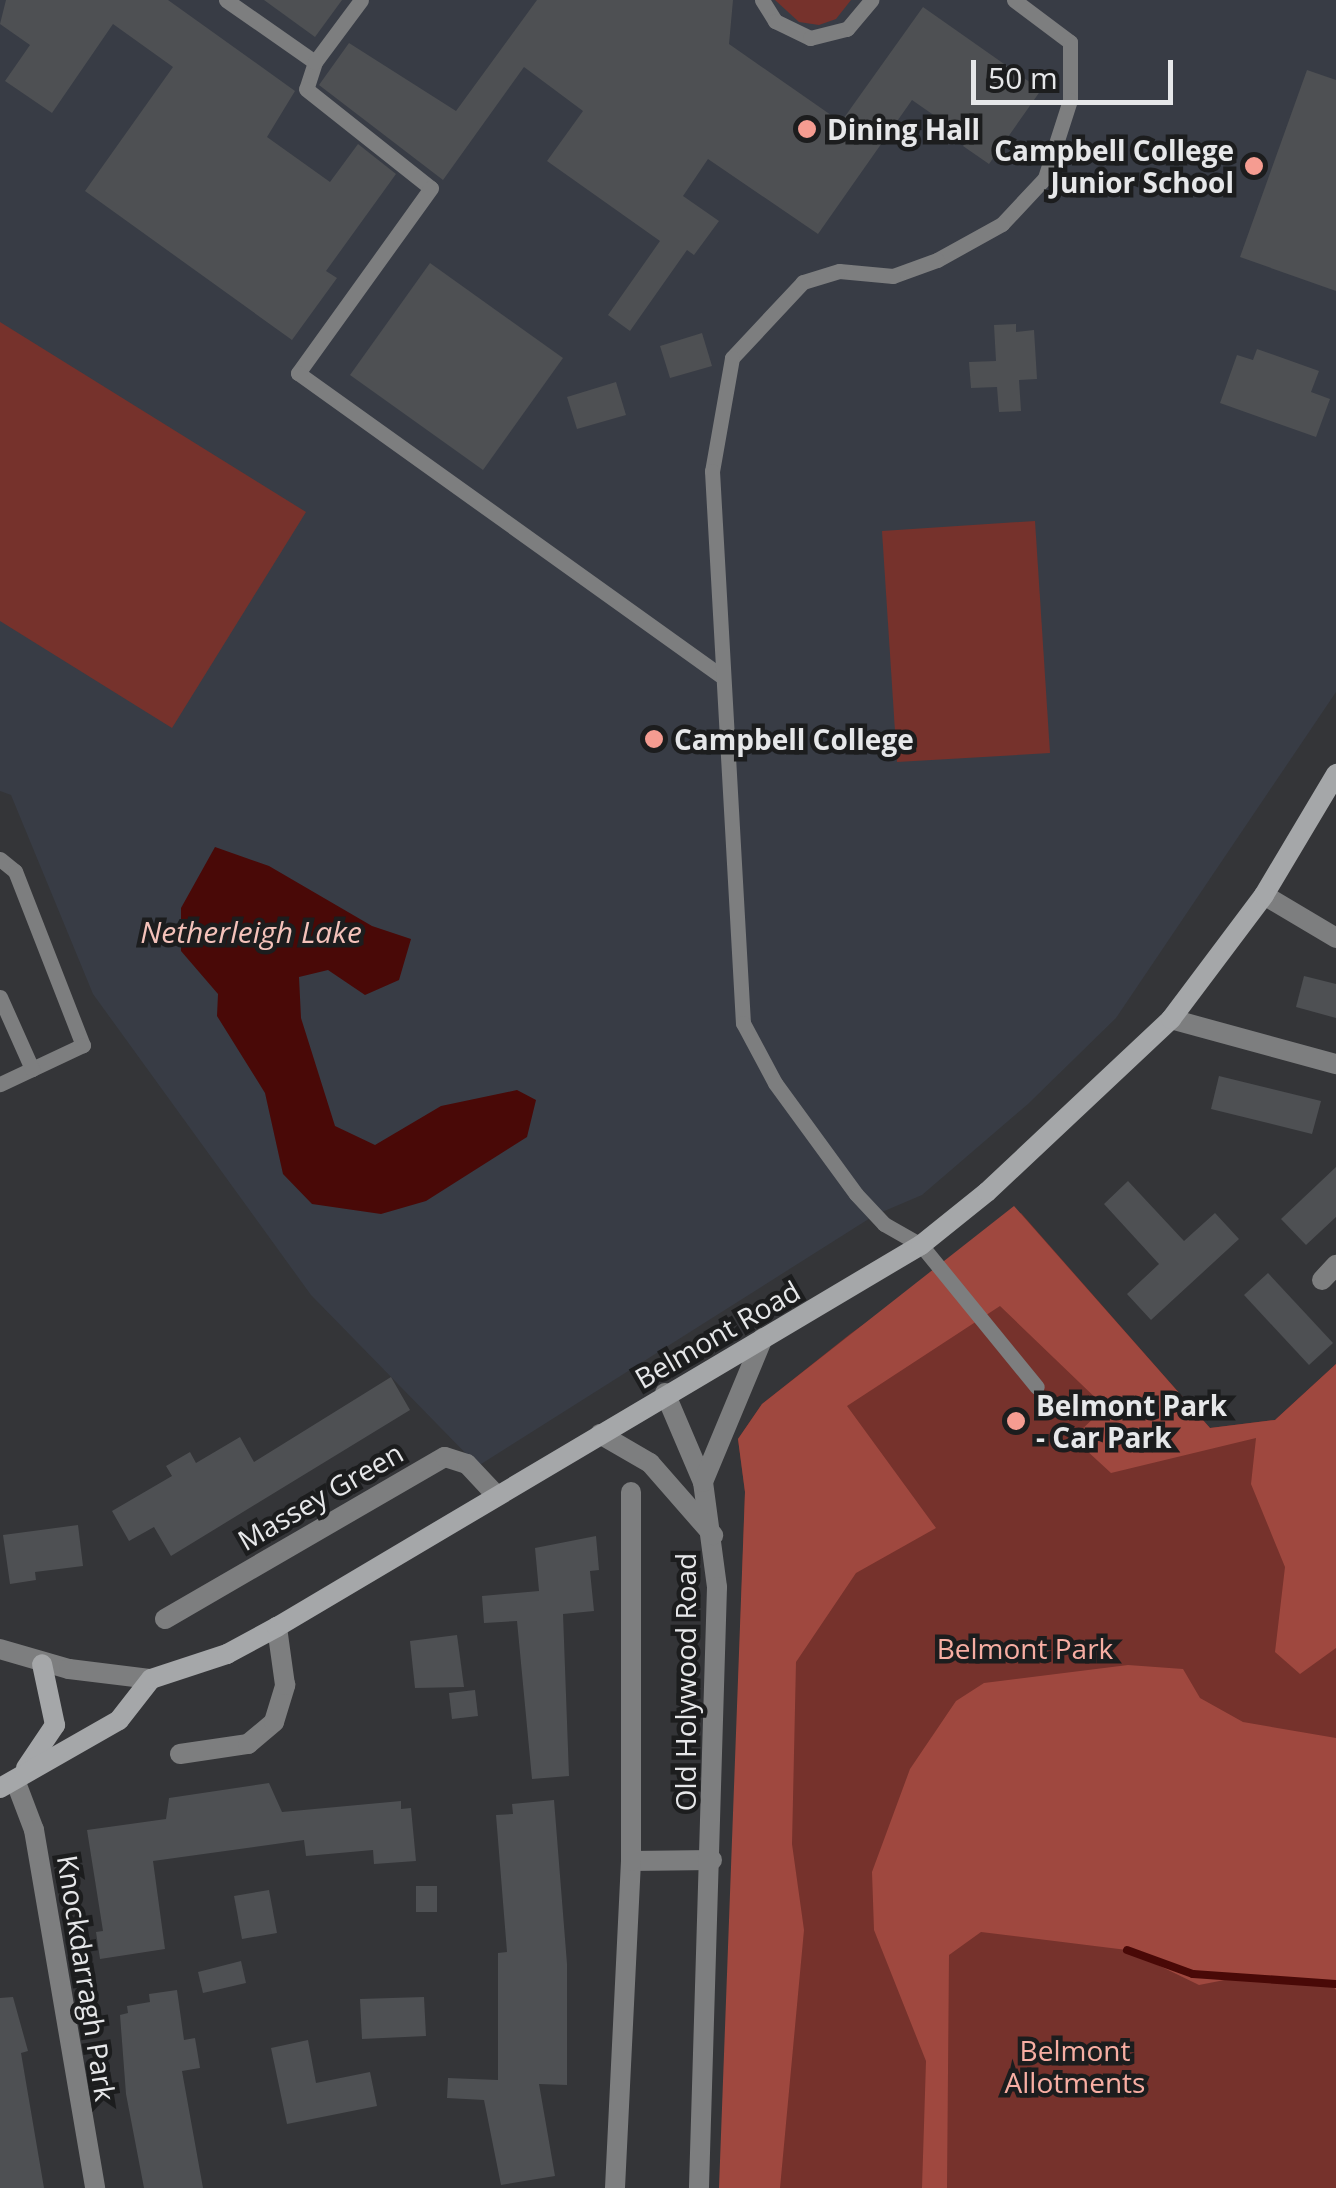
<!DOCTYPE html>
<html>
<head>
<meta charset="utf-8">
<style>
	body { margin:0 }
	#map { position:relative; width:1336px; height:2188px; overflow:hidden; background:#343538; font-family:"Open Sans",sans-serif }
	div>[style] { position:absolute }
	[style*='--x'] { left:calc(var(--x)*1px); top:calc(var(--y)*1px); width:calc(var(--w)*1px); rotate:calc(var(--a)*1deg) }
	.built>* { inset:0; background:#383c45 }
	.green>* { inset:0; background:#76322c }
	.forest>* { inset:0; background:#9f483f }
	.water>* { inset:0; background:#490907 }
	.stream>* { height:8px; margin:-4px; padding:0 4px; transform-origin:4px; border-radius:4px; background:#490907 }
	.building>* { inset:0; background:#4e5053 }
	.service>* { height:15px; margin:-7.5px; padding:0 7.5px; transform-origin:7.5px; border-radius:7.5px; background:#7d7e7f }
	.minor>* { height:20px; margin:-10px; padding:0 10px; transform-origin:10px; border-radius:10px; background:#7d7e7f }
	.tertiary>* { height:20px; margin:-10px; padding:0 10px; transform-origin:10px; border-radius:10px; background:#7d7e7f }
	.secondary>* { height:20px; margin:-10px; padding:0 10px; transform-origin:10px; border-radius:10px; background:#a5a7a9 }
	.dots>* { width:28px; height:28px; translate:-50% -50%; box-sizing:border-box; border:5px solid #1c1d1e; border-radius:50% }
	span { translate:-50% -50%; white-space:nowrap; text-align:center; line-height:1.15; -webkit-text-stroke:9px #1c1d1e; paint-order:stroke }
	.poi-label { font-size:28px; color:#e6e7e9; font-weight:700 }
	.left { translate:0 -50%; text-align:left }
	.right { translate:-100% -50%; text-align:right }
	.street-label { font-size:28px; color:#e6e7e9 }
	.park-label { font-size:28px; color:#f8aea3 }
	.water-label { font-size:30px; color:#f4c2ba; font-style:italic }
	.scale { position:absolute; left:971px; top:60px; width:202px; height:45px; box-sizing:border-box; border:5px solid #e6e7e9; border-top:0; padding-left:12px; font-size:30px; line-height:35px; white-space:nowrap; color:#e6e7e9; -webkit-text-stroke:8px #1c1d1e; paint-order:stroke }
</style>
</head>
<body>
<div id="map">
	<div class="built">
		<div style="clip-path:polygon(0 0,1336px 0,1336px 692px,1116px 1018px,1028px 1104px,922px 1195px,875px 1215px,478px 1466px,311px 1295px,93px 994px,11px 795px,0 791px)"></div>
	</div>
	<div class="green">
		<div style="clip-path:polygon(775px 0,851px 0,836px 19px,819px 25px,799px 22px)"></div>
		<div style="clip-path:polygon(0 322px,306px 512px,172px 728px,0 621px)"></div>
		<div style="clip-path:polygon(1035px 521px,1050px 753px,897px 762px,882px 531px)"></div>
		<div style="clip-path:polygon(1021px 1213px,1210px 1428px,1275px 1420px,1336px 1364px,1336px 2188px,721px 2188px,745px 1492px,738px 1439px,762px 1404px,850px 1334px)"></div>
	</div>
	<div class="forest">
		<div style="clip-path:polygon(1014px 1206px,1210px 1428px,1275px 1420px,1336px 1364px,1336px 1648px,1300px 1674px,1275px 1652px,1285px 1567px,1251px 1484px,1256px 1438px,1111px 1473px,1073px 1438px,1105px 1407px,1000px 1306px,847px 1406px,936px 1528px,856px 1573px,796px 1662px,792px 1844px,804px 1930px,780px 2188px,719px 2188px,745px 1492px,738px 1439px,762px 1404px)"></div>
		<div style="clip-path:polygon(1128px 1665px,1183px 1669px,1200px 1698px,1243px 1722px,1336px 1738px,1336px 1990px,1329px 1981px,1250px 1975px,1199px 1985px,1127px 1950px,981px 1932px,949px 1955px,947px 2188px,922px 2188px,926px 2061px,874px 1930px,872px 1872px,910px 1769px,956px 1701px,984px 1683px)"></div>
	</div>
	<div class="water">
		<div style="clip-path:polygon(215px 847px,269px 866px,372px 926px,411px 939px,399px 980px,365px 995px,328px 970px,299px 977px,301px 1018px,335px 1126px,375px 1145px,441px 1106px,517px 1090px,536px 1100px,527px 1137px,426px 1201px,381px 1214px,312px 1204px,283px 1174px,265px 1093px,217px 1016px,218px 994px,181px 951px,181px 908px)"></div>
	</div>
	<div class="stream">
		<div style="--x:1127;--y:1950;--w:70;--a:20"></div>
		<div style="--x:1193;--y:1974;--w:143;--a:4"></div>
	</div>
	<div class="building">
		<div style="clip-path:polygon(6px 0,168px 0,295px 91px,267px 137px,330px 182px,358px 144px,396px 174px,326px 271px,337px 278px,292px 340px,85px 191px,173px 67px,113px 24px,52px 113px,5px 81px,30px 45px,0 24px)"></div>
		<div style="clip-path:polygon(264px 0,342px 0,315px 37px)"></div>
		<div style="clip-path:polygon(537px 0,733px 0,729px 44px,841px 122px,923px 7px,1041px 90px,989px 164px,963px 146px,968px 139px,912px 100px,818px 234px,708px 159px,683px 196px,719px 221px,694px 255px,687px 250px,630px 331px,608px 315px,660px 241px,547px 161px,583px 111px,524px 67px,443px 180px,319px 85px,349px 43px,456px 111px)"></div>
		<div style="clip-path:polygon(1307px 70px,1336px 80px,1336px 291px,1240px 257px)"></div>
		<div style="clip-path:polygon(430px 263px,563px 358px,483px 470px,350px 375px)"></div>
		<div style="clip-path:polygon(1016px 324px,1016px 332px,1034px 330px,1037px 379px,1019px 380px,1021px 411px,999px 412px,997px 387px,971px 388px,969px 362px,996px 361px,994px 325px)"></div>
		<div style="clip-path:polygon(702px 333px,712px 366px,670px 378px,660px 346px)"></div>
		<div style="clip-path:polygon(1257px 349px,1319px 371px,1311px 392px,1330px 399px,1316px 437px,1220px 403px,1237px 355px,1253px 360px)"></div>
		<div style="clip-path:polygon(616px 382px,626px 415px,577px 429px,567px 397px)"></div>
		<div style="clip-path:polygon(1304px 976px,1336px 984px,1336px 1018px,1296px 1007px)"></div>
		<div style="clip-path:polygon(1219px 1076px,1321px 1101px,1312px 1134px,1211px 1109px)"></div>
		<div style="clip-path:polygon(1336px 1167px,1336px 1217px,1306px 1245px,1281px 1219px)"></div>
		<div style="clip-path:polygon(1128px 1181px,1184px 1241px,1215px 1213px,1239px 1239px,1151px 1320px,1127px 1294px,1159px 1264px,1104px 1204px)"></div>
		<div style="clip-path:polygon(1268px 1273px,1333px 1343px,1309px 1365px,1244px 1295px)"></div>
		<div style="clip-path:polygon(391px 1377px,410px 1410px,171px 1556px,154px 1527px,129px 1541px,112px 1511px,172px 1476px,166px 1466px,190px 1452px,196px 1463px,240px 1437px,254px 1462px)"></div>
		<div style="clip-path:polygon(78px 1525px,83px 1566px,35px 1572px,36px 1580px,10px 1584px,3px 1535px)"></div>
		<div style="clip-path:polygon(596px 1536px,599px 1570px,590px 1571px,594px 1611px,563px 1614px,569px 1776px,532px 1779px,517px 1621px,484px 1623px,482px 1596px,539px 1591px,535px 1548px)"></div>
		<div style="clip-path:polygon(457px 1635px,464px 1687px,415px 1688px,410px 1641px)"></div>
		<div style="clip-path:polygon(475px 1690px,478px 1716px,452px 1719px,449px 1693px)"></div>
		<div style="clip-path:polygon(269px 1783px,282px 1812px,401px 1801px,401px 1809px,411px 1808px,416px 1861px,374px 1864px,373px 1850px,306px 1856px,304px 1840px,153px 1861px,165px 1949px,100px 1959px,96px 1932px,103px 1931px,87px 1830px,166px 1819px,169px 1798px)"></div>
		<div style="clip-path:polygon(554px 1800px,567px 1964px,567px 2085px,539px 2084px,555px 2176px,501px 2185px,484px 2100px,447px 2098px,448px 2078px,498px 2080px,498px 1953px,507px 1952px,496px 1815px,513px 1814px,512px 1804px)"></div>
		<div style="clip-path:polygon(416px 1886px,437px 1886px,437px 1912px,416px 1912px)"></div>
		<div style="clip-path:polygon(269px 1890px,277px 1933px,242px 1939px,234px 1896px)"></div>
		<div style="clip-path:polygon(241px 1961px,246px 1983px,203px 1993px,198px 1972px)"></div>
		<div style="clip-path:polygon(177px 1990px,184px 2040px,195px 2038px,200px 2068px,182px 2071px,203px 2188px,144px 2188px,126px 2094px,120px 2015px,128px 2013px,127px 2006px,150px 2002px,149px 1994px)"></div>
		<div style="clip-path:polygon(13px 1997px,28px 2051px,21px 2053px,44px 2188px,0 2188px,0 1998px)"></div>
		<div style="clip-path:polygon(424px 1997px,426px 2036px,362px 2039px,360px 1999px)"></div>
		<div style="clip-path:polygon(308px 2040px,316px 2083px,370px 2072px,377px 2106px,287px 2124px,271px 2048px)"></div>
	</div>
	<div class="service">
		<div style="--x:226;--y:0;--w:108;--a:34.9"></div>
		<div style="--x:315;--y:62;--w:28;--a:108"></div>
		<div style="--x:306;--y:89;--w:159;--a:38.4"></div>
		<div style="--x:431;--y:188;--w:228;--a:125.7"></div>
		<div style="--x:298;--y:373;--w:519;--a:35.59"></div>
		<div style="--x:762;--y:0;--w:25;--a:58"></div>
		<div style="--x:775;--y:21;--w:39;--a:26"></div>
		<div style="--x:810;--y:38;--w:38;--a:-14"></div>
		<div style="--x:847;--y:29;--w:38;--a:-50"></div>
		<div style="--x:1014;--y:0;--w:70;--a:36.9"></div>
		<div style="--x:1070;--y:42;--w:58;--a:90"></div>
		<div style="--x:1070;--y:100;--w:82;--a:107.8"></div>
		<div style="--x:1045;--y:178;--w:63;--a:133.1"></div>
		<div style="--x:1002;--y:224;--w:74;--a:151"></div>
		<div style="--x:937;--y:260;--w:47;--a:160"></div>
		<div style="--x:893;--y:276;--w:54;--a:-174.7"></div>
		<div style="--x:839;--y:271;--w:38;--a:163"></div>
		<div style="--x:803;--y:282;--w:104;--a:133.1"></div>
		<div style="--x:732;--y:358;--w:115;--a:100"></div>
		<div style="--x:712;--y:471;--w:553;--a:86.79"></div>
		<div style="--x:743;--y:1023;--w:68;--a:61.9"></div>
		<div style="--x:775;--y:1083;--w:137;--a:53.9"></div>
		<div style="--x:856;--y:1194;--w:41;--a:47"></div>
		<div style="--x:884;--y:1224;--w:43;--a:29.6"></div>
		<div style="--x:921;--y:1245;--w:183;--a:50.8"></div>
		<div style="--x:315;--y:62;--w:77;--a:-53.4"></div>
		<div style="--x:0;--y:859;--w:19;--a:39"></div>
		<div style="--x:15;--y:871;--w:187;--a:68.7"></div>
		<div style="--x:83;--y:1045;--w:92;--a:154.8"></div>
		<div style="--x:0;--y:997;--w:79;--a:66"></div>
	</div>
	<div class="minor">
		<div style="--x:1264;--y:895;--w:84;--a:30.8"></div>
		<div style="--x:1171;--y:1019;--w:171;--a:15.3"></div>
		<div style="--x:1322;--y:1280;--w:21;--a:-47"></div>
		<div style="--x:165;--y:1619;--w:323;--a:-30.1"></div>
		<div style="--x:445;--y:1457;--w:23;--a:18"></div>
		<div style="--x:467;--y:1464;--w:44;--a:46.8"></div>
		<div style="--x:180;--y:1754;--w:69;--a:-8.4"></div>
		<div style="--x:248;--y:1744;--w:34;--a:-40"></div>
		<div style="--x:274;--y:1722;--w:39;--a:-73"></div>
		<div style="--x:285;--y:1685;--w:59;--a:-97.9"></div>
		<div style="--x:15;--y:1780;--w:53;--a:69.2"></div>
		<div style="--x:34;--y:1830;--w:363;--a:80.3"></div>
		<div style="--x:631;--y:1861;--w:81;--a:-0.7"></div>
		<div style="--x:615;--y:2188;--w:327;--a:-87.2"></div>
		<div style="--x:631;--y:1861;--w:369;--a:-90"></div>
	</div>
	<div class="tertiary">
		<div style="--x:665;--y:1393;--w:97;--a:66.9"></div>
		<div style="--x:703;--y:1482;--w:106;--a:82.4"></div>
		<div style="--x:717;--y:1587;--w:601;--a:91.72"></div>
		<div style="--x:600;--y:1434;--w:58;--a:30.1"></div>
		<div style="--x:650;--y:1463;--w:96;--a:48.8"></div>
		<div style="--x:703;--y:1482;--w:156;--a:-67.4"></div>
		<div style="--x:0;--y:1649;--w:72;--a:16.2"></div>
		<div style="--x:69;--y:1669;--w:83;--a:7"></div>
	</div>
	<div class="secondary">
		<div style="--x:26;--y:1768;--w:52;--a:-56"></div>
		<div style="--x:55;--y:1725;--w:62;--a:-102"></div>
		<div style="--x:0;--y:1788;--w:137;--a:-29.7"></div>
		<div style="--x:119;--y:1720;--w:52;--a:-52"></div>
		<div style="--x:151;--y:1679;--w:80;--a:-18.2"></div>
		<div style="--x:227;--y:1654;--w:57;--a:-28.4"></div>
		<div style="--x:277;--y:1627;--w:749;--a:-30.68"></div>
		<div style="--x:921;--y:1245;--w:85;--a:-38.8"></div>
		<div style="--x:987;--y:1192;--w:253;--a:-43.2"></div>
		<div style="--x:1171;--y:1019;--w:155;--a:-53.1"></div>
		<div style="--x:1264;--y:895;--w:141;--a:-59.2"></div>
	</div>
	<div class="dots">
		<div style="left:807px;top:129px;background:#f59c91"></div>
		<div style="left:1254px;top:166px;background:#f59c91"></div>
		<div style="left:654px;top:739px;background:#f59c91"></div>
		<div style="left:1016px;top:1421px;background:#f59c91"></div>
	</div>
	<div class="poi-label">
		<span class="left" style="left:827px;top:129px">Dining Hall</span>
		<span class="right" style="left:1234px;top:166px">Campbell College<br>Junior School</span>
		<span class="left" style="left:674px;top:739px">Campbell College</span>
		<span class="left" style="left:1036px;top:1421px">Belmont Park<br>- Car Park</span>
	</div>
	<div class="street-label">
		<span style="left:717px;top:1334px;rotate:-30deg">Belmont Road</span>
		<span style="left:320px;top:1496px;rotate:-30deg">Massey Green</span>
		<span style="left:685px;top:1682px;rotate:-90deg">Old Holywood Road</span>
		<span style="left:87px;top:1978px;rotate:81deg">Knockdarragh Park</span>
	</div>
	<div class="park-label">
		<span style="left:1025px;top:1648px">Belmont Park</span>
		<span style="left:1075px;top:2066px">Belmont<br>Allotments</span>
	</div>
	<div class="water-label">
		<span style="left:251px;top:932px">Netherleigh Lake</span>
	</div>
	<div class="scale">50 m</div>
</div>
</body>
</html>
